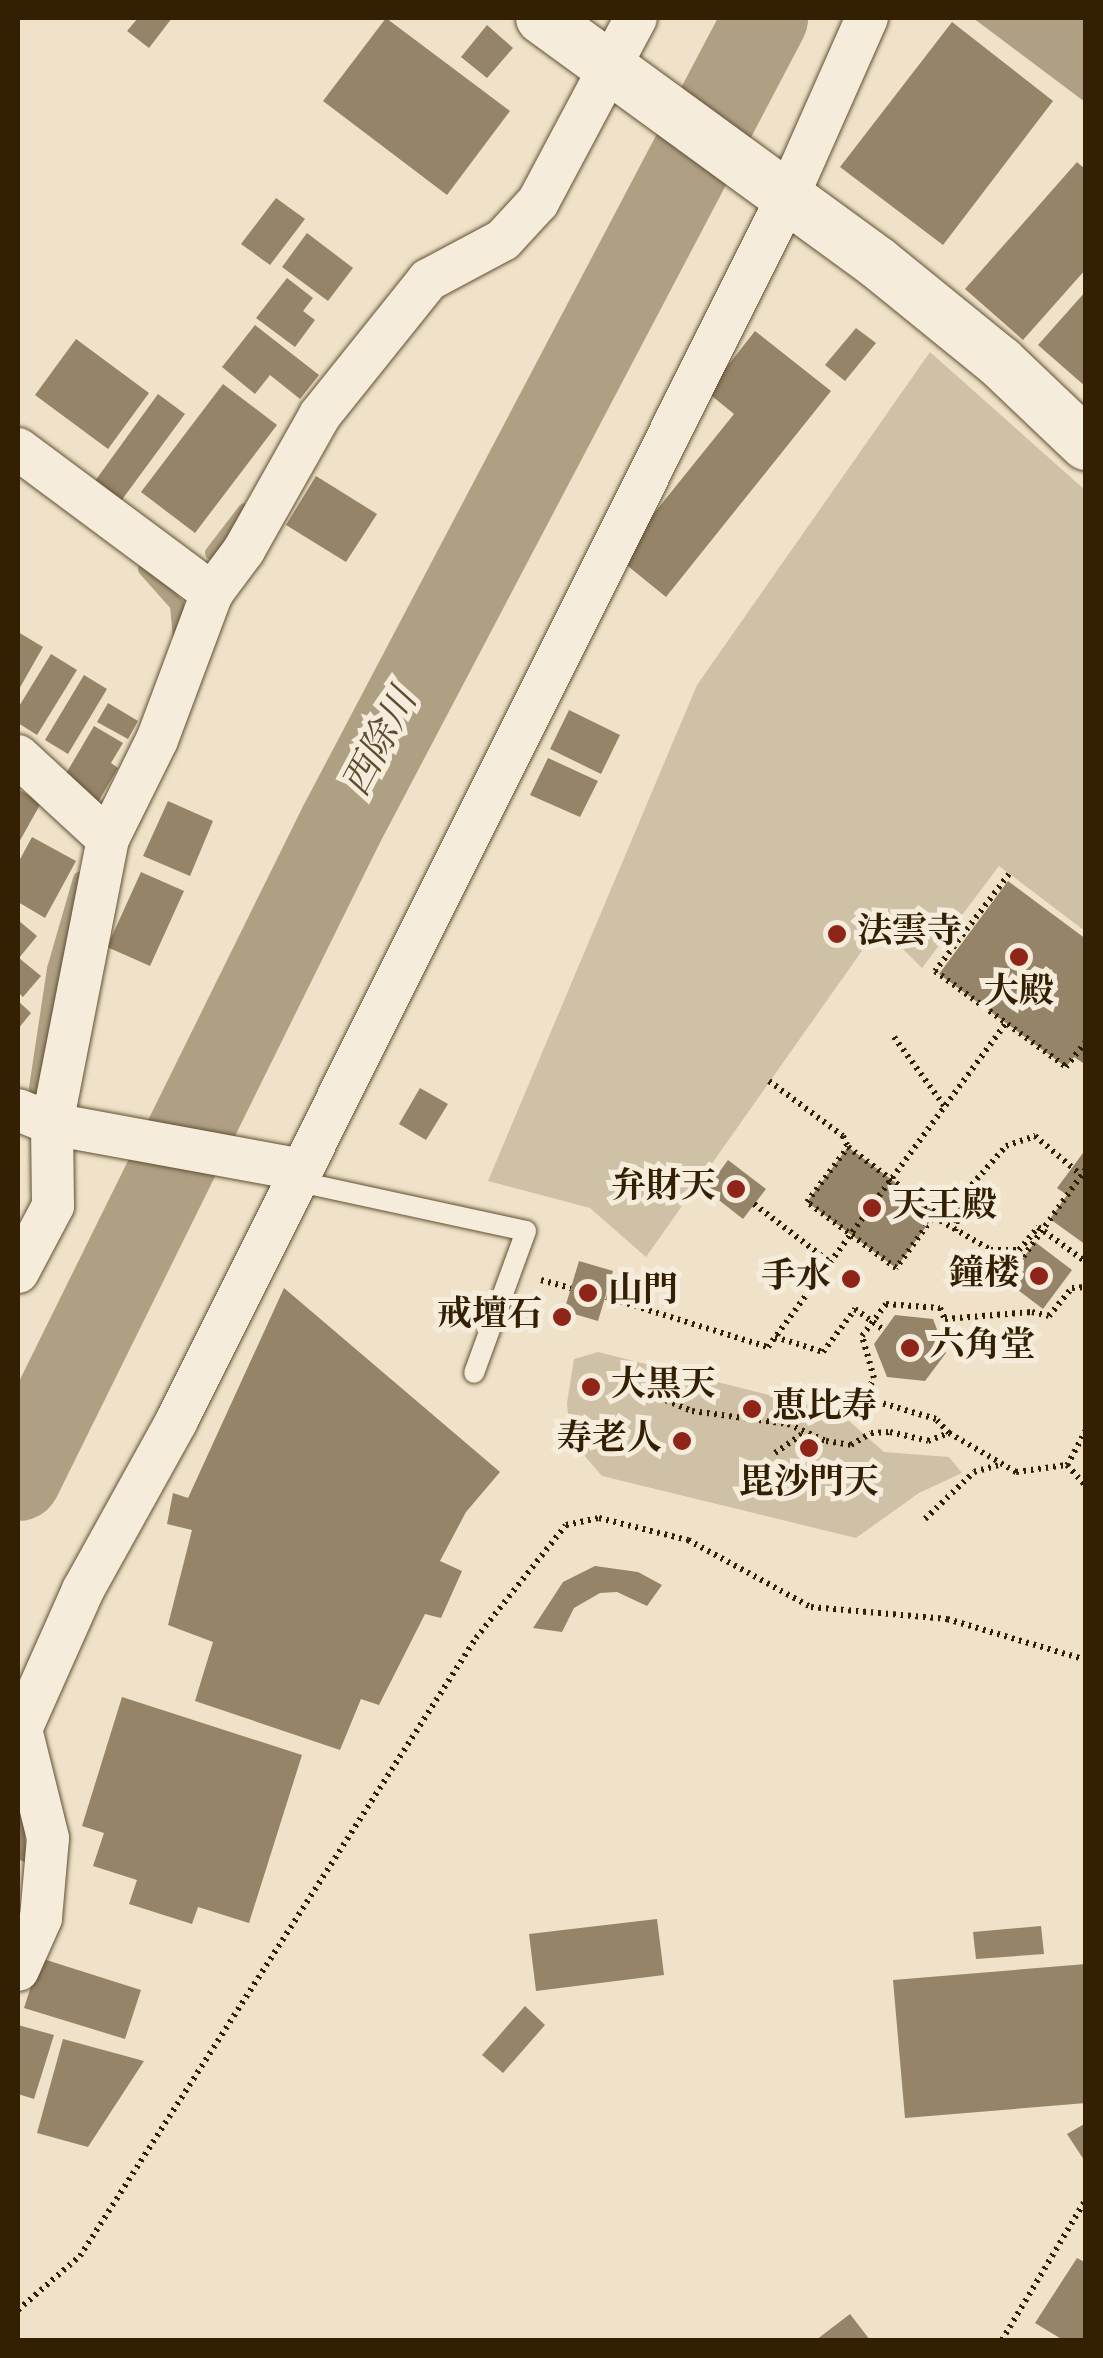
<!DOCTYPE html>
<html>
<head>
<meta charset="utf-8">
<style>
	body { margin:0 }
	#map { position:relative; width:1103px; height:2358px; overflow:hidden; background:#efe2c8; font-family:"Sorts Mill Goudy","Noto Serif JP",serif }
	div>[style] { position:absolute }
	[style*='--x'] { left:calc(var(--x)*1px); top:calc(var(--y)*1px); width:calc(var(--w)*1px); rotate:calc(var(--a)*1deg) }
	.green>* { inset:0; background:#cfc1a6 }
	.water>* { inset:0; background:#afa084 }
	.stream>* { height:14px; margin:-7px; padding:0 7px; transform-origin:7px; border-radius:7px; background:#afa084 }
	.river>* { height:85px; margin:-42.5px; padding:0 42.5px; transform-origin:42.5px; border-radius:42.5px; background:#afa084 }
	.building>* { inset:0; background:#958468 }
	.path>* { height:6px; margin-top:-3px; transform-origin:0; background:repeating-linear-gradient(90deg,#331f01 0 2.5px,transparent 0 7.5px) }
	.roads { filter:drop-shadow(0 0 2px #625033) drop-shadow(0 0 2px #625033) }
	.service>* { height:20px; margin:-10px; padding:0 10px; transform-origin:10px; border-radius:10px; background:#f5ecdb }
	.minor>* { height:42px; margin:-21px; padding:0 21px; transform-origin:21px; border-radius:21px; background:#f5ecdb }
	.tertiary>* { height:52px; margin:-26px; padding:0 26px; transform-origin:26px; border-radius:26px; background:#f5ecdb }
	.dots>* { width:28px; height:28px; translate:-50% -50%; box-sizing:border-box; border:5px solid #f5ecdb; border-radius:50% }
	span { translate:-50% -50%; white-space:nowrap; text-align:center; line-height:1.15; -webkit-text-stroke:10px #f5ecdb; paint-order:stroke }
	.poi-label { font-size:35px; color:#331f01; font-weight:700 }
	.left { translate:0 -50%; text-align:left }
	.right { translate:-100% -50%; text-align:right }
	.water-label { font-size:38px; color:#5e4c2f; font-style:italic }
	.frame { position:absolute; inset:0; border:20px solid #331f01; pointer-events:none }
</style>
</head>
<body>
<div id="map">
	<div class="green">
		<div style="clip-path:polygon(930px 352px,1085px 490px,1085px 931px,999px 866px,922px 968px,899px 945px,866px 945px,646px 1257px,590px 1208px,488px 1181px,697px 685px)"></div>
		<div style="clip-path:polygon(598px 1352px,840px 1413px,884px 1452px,949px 1457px,962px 1473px,919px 1493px,856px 1538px,602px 1476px,570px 1439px,567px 1403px,574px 1359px)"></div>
	</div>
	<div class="water">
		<div style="clip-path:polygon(973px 18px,1085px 18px,1085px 102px)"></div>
	</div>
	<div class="stream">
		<div style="--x:212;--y:553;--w:54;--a:-52.5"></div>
		<div style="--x:145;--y:569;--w:48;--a:48.4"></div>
		<div style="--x:177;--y:605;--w:35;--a:85"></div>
		<div style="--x:36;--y:1088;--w:120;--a:-81.4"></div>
		<div style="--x:54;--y:969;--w:94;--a:-73.9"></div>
	</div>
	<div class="river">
		<div style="--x:18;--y:1478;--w:729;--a:-63.72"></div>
		<div style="--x:341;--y:824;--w:911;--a:-62.25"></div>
	</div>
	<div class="building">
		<div style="clip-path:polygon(138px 18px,172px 18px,149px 48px,127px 31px)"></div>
		<div style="clip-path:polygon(386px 18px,510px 111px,447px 195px,323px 101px)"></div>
		<div style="clip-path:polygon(952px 22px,1053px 101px,943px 245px,840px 167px)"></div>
		<div style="clip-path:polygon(487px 25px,513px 48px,487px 78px,461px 57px)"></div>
		<div style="clip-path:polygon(1077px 162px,1086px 170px,1086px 269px,1023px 340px,965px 289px)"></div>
		<div style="clip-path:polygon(276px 198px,305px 219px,270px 265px,241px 244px)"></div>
		<div style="clip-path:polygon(307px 233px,353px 268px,328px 301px,282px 267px)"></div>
		<div style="clip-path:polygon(287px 278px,313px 298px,303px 311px,315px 320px,295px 347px,256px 318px)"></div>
		<div style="clip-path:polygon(1086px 291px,1086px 387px,1038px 345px)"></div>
		<div style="clip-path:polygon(255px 325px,319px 375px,300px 399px,270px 375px,255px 394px,222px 367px)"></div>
		<div style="clip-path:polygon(856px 328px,876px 343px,845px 381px,825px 365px)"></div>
		<div style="clip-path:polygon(755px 331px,831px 391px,666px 597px,618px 558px,734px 414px,707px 392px)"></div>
		<div style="clip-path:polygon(76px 339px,149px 393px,108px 449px,35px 395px)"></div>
		<div style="clip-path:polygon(223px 384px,277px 425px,195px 533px,141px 492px)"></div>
		<div style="clip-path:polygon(158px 394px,185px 414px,121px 501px,95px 481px)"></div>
		<div style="clip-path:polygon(316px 476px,377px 514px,346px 562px,286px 525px)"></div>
		<div style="clip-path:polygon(18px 632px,43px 647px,18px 691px)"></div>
		<div style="clip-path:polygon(51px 654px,77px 670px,37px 735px,18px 723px,18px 708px)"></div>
		<div style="clip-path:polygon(84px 675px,107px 689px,68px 754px,45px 740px)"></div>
		<div style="clip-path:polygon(108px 703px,138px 721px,128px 739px,97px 722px)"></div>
		<div style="clip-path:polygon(569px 710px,620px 735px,601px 774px,550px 749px)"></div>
		<div style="clip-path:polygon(94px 726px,123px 743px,111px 763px,118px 768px,97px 804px,61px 782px)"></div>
		<div style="clip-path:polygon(548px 758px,598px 781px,580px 817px,530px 795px)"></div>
		<div style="clip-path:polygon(18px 789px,41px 803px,18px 844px)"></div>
		<div style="clip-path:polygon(168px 801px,213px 821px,190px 876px,143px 856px)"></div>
		<div style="clip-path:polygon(32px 837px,76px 861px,45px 918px,18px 902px,18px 863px)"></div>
		<div style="clip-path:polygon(141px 872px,184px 891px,150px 966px,107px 947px)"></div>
		<div style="clip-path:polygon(1008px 881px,1086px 939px,1086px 1065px,1074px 1057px,1066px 1067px,939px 974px)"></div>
		<div style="clip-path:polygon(18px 920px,37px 936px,19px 958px,41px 976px,23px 997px,18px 992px)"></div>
		<div style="clip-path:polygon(18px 1001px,31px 1013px,18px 1029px)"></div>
		<div style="clip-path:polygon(420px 1088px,448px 1104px,426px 1140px,399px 1124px)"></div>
		<div style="clip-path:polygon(848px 1147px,936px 1213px,896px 1268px,807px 1202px)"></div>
		<div style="clip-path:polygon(1083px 1153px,1086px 1155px,1086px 1245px,1050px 1219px,1067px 1195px,1057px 1188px)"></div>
		<div style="clip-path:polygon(728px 1160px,766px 1189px,743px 1219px,706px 1190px)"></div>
		<div style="clip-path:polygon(1035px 1242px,1072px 1270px,1043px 1309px,1006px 1281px)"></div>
		<div style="clip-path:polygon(579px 1261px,613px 1271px,598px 1321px,564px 1311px)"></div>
		<div style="clip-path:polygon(284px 1288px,500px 1472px,466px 1512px,440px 1561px,462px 1571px,441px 1618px,425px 1614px,379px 1705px,361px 1699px,340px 1750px,195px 1701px,213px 1642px,168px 1625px,192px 1530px,167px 1524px,173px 1493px,188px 1498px)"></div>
		<div style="clip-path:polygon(895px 1315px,933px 1319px,946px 1353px,925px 1381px,887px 1377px,874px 1344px)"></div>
		<div style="clip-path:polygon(595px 1566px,638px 1572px,662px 1585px,647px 1606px,617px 1592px,600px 1593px,574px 1608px,562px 1632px,533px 1628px,563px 1582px)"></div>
		<div style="clip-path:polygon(122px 1697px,302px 1755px,249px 1923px,198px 1907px,192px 1924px,129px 1904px,137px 1880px,93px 1866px,104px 1833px,82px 1826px)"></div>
		<div style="clip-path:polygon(18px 1806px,24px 1808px,26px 1863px,18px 1859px)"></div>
		<div style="clip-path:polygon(657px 1919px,664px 1975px,536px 1991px,529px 1934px)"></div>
		<div style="clip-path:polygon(1041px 1926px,1044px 1954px,976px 1959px,973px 1932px)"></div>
		<div style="clip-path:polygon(40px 1958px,141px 1990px,125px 2039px,24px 2008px)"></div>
		<div style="clip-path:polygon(1086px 1964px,1086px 2103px,905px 2118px,893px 1980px)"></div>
		<div style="clip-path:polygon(525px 2006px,545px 2025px,503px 2073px,482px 2055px)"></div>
		<div style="clip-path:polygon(18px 2025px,54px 2035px,34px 2099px,18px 2094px)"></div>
		<div style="clip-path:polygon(63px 2039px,144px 2061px,88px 2147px,37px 2133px)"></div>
		<div style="clip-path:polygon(1086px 2123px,1086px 2163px,1067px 2134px)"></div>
		<div style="clip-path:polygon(1077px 2258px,1086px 2263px,1086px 2340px,1063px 2340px,1035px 2323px)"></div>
		<div style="clip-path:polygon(850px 2314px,870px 2340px,816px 2340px)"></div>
	</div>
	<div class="path">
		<div style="--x:1009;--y:874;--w:122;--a:127.3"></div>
		<div style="--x:935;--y:971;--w:162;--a:36.2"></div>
		<div style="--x:1066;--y:1067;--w:33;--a:-52"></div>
		<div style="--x:894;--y:1037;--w:87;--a:53.9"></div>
		<div style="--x:769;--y:1081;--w:92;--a:36.6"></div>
		<div style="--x:843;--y:1136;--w:12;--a:66"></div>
		<div style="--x:848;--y:1147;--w:110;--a:36.9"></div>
		<div style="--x:936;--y:1213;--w:68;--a:126"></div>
		<div style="--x:896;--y:1268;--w:111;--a:-143.4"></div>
		<div style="--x:807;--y:1202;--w:69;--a:-53.3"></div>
		<div style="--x:754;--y:1204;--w:97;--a:37.5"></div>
		<div style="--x:934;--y:1217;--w:66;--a:30.1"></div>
		<div style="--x:991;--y:1250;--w:28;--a:0"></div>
		<div style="--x:1019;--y:1250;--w:30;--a:-50"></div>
		<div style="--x:1038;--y:1227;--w:59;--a:36.1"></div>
		<div style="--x:955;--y:1231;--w:36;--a:-79"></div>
		<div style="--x:962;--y:1196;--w:67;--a:-48.7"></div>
		<div style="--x:1006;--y:1146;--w:31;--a:-19"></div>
		<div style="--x:1035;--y:1136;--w:60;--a:40.3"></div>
		<div style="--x:541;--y:1280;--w:31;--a:15"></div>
		<div style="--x:1006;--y:1281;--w:138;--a:-54.5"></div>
		<div style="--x:606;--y:1297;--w:170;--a:17.2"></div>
		<div style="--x:768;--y:1347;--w:402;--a:-53.7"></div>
		<div style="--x:775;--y:1337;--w:50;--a:17.4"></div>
		<div style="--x:823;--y:1352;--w:54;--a:-53.3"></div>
		<div style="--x:855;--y:1309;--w:36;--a:36"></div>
		<div style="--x:624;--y:1383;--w:74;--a:22.4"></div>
		<div style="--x:692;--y:1411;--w:97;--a:7.7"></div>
		<div style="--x:788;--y:1424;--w:42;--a:24.1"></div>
		<div style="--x:826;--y:1441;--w:25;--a:9"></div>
		<div style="--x:851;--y:1445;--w:23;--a:-31"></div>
		<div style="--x:871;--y:1433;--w:19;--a:-3"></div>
		<div style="--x:890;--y:1432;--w:39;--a:13"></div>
		<div style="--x:928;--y:1441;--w:22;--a:-21"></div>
		<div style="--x:949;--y:1433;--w:78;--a:30.2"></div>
		<div style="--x:1016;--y:1472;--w:51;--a:-7.8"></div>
		<div style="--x:1086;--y:1430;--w:40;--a:118"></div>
		<div style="--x:1067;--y:1465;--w:28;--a:48"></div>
		<div style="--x:949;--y:1433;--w:19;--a:-133"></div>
		<div style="--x:936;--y:1419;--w:75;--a:-163.7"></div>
		<div style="--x:864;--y:1398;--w:22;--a:-63"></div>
		<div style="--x:874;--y:1378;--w:44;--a:-105.9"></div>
		<div style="--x:862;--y:1336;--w:40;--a:-53"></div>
		<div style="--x:886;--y:1304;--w:54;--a:4.2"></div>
		<div style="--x:940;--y:1308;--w:12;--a:66"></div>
		<div style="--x:945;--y:1319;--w:87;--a:-4.6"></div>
		<div style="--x:1032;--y:1312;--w:17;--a:13"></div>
		<div style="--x:1049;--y:1316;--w:36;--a:-51"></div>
		<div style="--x:1072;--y:1288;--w:14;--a:-4"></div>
		<div style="--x:775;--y:1453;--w:35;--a:-35"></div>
		<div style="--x:925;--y:1519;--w:68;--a:-43.8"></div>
		<div style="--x:974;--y:1472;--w:25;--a:-16"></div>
		<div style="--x:18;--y:2310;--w:82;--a:-41.1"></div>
		<div style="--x:80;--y:2256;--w:734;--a:-57.35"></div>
		<div style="--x:476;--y:1638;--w:144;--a:-51.5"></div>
		<div style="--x:566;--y:1525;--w:34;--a:-12"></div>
		<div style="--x:599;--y:1518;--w:92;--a:13.9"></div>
		<div style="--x:688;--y:1540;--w:140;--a:28.6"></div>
		<div style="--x:811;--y:1607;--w:137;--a:5"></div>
		<div style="--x:947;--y:1619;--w:145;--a:16.4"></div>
		<div style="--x:1002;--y:2340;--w:164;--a:-59.2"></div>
	</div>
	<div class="roads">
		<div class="service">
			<div style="--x:295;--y:1181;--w:236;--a:12.2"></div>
			<div style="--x:526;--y:1231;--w:151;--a:110.1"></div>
		</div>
		<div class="minor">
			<div style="--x:18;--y:449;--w:242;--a:36.6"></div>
			<div style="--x:18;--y:756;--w:122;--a:42.7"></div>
			<div style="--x:18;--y:1110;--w:37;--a:22"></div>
			<div style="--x:52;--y:1124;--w:254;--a:10.4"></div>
			<div style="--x:18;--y:1272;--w:75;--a:-62.1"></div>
			<div style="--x:53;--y:1206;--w:82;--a:-90.7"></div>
			<div style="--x:52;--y:1124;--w:290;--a:-78.9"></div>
			<div style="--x:108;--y:839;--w:110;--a:-63.7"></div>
			<div style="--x:157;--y:740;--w:157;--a:-69.5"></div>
			<div style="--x:212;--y:593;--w:54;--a:-53.3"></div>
			<div style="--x:244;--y:550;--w:155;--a:-60.6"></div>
			<div style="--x:320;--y:415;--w:173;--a:-51.3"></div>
			<div style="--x:428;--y:280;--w:85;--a:-28.1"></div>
			<div style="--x:503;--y:240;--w:52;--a:-47.4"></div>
			<div style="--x:538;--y:202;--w:208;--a:-62"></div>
			<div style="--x:18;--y:1736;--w:160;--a:-66"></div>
			<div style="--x:83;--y:1590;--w:192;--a:-61"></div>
			<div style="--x:176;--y:1422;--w:1370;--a:-63.47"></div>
			<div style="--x:788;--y:196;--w:195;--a:-66.1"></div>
			<div style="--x:18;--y:1970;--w:57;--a:-66.1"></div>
			<div style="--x:41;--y:1918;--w:80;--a:-85"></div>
			<div style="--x:48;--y:1838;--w:112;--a:-103.9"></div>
		</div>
		<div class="tertiary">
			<div style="--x:542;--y:18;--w:416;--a:36.1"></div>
			<div style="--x:878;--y:263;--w:157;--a:39.1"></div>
			<div style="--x:1000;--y:362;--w:119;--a:43.6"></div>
		</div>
	</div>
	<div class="dots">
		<div style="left:837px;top:934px;background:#8f2418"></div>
		<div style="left:1019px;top:957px;background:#8f2418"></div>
		<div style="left:736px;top:1189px;background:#8f2418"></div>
		<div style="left:872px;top:1208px;background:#8f2418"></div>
		<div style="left:1039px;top:1276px;background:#8f2418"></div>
		<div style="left:851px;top:1279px;background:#8f2418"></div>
		<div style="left:588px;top:1293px;background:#8f2418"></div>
		<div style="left:562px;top:1317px;background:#8f2418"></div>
		<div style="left:910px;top:1348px;background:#8f2418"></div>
		<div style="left:591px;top:1387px;background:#8f2418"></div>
		<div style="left:752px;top:1409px;background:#8f2418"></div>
		<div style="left:682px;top:1441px;background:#8f2418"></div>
		<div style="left:809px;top:1448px;background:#8f2418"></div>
	</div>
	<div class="poi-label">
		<span class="left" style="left:857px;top:934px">法雲寺</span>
		<span style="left:1019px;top:994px">大殿</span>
		<span class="right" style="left:716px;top:1189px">弁財天</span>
		<span class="left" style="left:892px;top:1208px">天王殿</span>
		<span class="right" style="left:1019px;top:1276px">鐘楼</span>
		<span class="right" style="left:831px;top:1279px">手水</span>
		<span class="left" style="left:608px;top:1293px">山門</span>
		<span class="right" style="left:542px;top:1317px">戒壇石</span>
		<span class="left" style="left:930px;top:1348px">六角堂</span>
		<span class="left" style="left:611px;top:1387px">大黒天</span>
		<span class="left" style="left:772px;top:1409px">恵比寿</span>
		<span class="right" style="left:662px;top:1441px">寿老人</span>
		<span style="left:809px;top:1485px">毘沙門天</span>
	</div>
	<div class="water-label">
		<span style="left:383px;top:744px;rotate:-62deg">西除川</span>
	</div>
	<div class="frame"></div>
</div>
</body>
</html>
